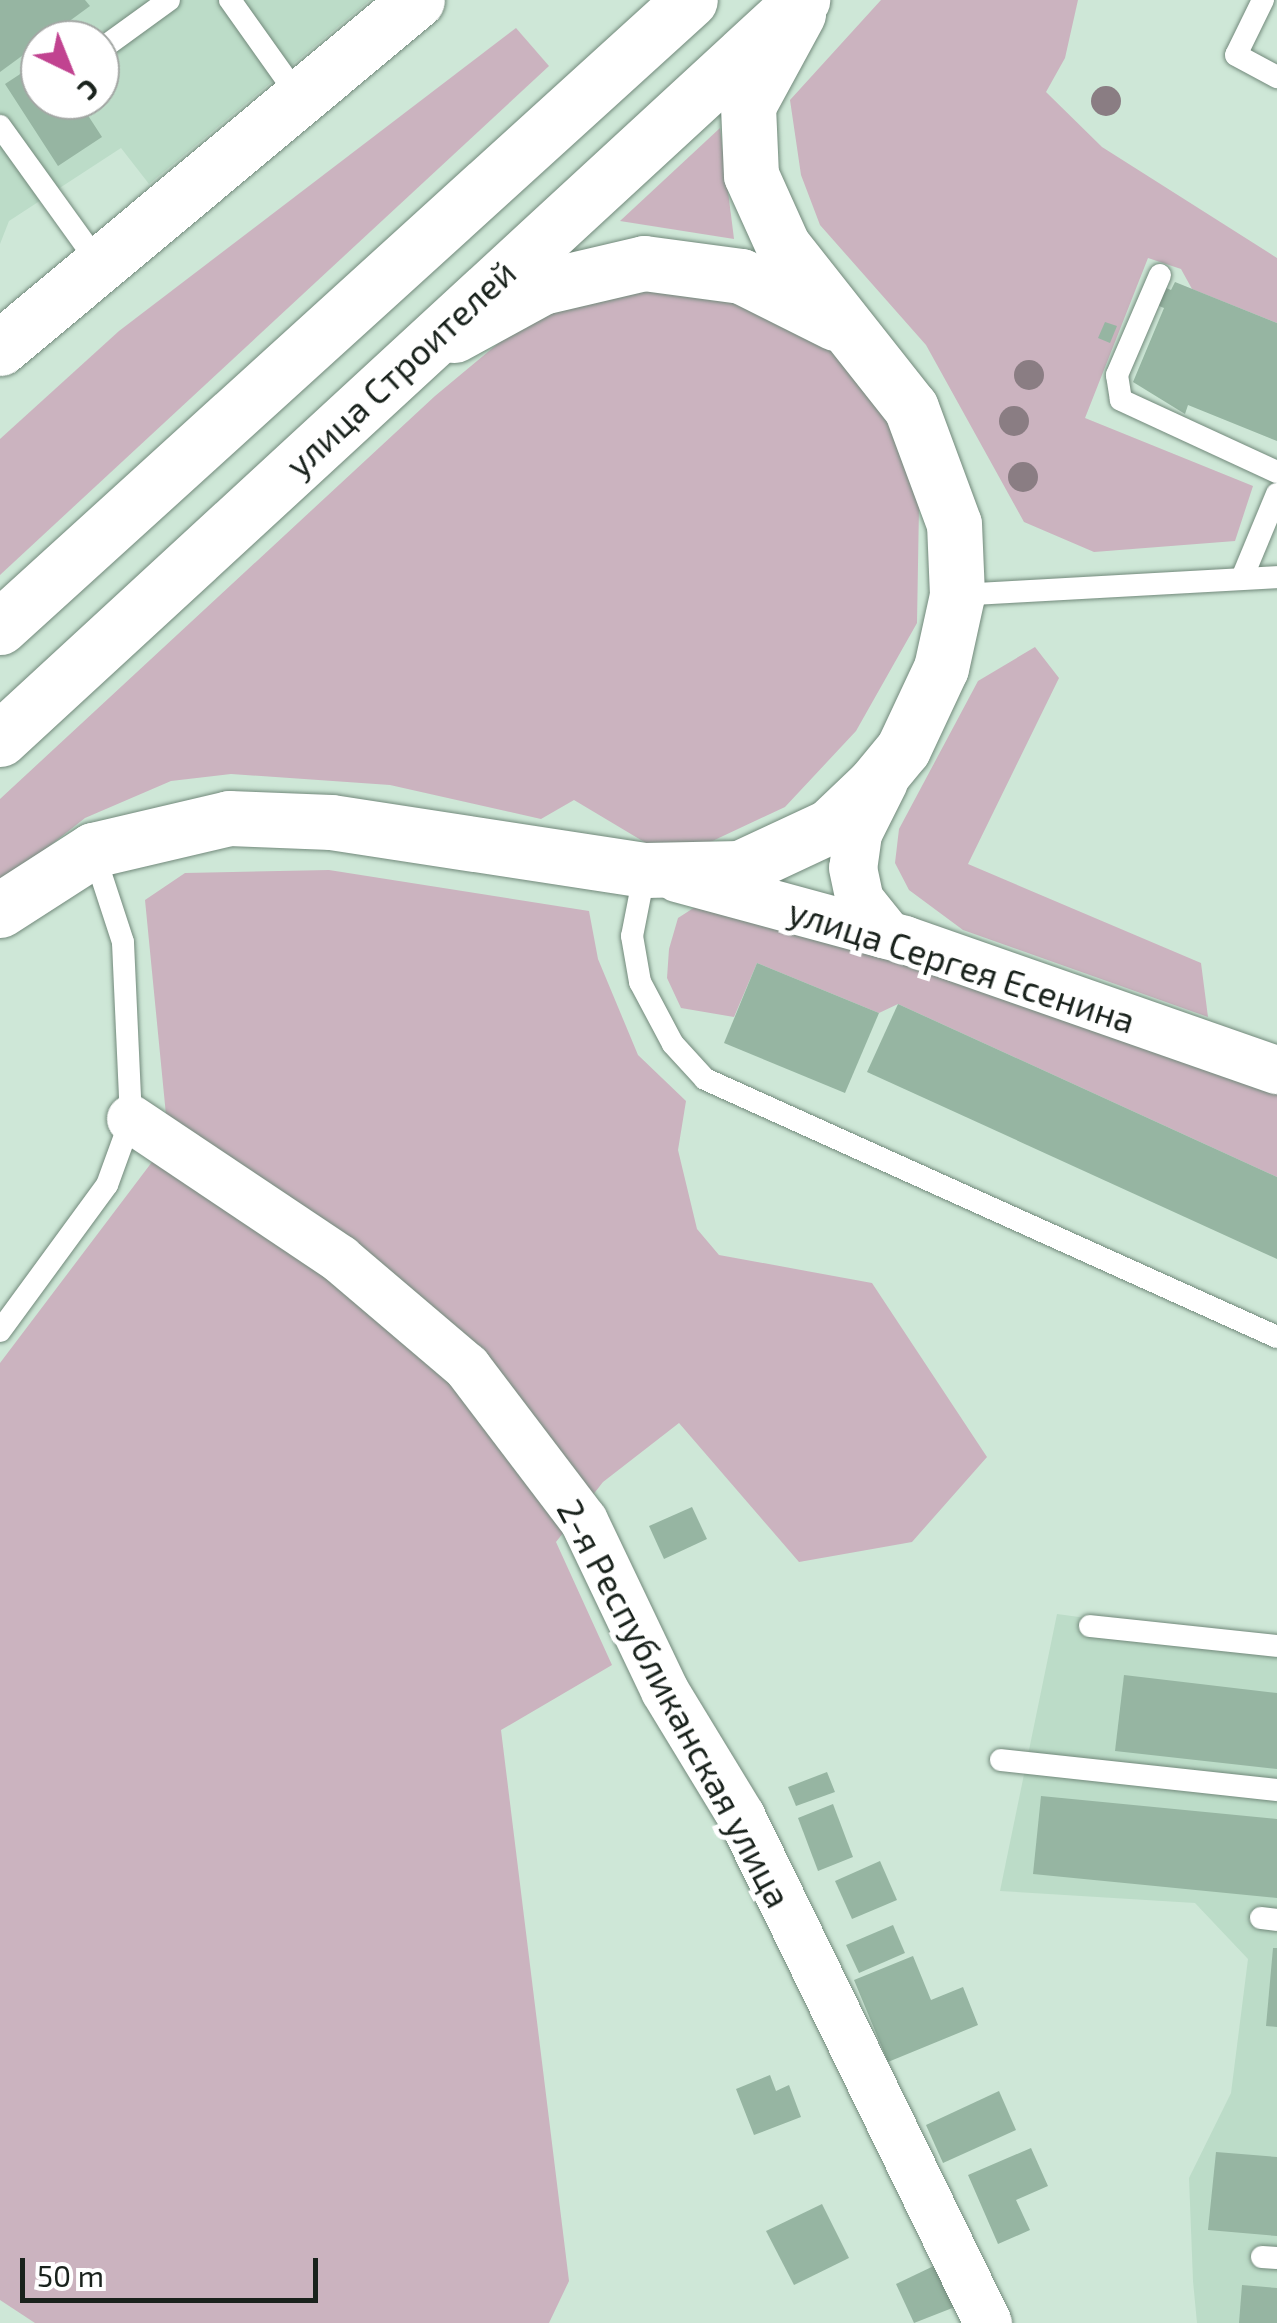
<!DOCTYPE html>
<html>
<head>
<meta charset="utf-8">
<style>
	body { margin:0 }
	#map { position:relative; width:1277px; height:2323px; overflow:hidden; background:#cee7d7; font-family:"Exo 2",sans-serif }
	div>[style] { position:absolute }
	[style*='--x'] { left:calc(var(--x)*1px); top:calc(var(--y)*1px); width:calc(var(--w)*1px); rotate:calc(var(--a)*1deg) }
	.built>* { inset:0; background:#bcdcc8 }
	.green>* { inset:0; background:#cbb3bf }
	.building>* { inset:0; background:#96b5a2 }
	.roads { filter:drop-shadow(0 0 2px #72897b) drop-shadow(0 0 2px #72897b) }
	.lane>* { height:22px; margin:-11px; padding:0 11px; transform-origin:11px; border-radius:11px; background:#fff }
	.street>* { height:48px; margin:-24px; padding:0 24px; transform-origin:24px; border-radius:24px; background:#fff }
	.secondary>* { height:55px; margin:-27.5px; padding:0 27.5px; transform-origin:27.5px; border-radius:27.5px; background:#fff }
	.primary>* { height:55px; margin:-27.5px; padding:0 27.5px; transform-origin:27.5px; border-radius:27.5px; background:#fff }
	.trees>* { width:30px; height:30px; margin:-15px; border-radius:50%; background:#8a7d83 }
	span { translate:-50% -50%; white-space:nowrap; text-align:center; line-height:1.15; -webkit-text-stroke:10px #fff; paint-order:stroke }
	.street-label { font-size:35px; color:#19221c }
	.north { position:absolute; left:20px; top:20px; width:100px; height:100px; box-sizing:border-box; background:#fff; border:2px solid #a3a7a4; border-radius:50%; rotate:137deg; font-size:28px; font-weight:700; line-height:40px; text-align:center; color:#19221c }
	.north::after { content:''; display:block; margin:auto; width:35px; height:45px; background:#c14390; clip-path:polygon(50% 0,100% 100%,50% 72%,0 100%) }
	.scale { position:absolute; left:20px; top:2258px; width:298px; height:45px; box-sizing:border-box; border:5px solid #19221c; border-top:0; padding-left:12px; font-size:30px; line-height:35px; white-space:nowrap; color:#19221c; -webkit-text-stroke:8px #fff; paint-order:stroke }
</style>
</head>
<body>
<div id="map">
	<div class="built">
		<div style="clip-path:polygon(evenodd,0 0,370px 0,149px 184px,121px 148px,9px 221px,0 244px,0 0,40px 40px,100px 40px,100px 100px,40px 100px,40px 40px)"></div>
		<div style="clip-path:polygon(1057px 1614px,1277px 1644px,1277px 2323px,1197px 2323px,1193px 2281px,1189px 2178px,1231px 2093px,1248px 1959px,1195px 1903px,1000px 1891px)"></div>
	</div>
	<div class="green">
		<div style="clip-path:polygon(881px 0,1078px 0,1065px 58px,1046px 92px,1102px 147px,1277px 258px,1277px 323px,1192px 289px,1181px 269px,1148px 258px,1085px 418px,1253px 486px,1235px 541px,1094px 552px,1024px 522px,926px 345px,820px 225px,801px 175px,790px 100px)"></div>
		<div style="clip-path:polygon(516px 28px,549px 66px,0 575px,0 439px,119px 331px)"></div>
		<div style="clip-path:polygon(720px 128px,734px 239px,620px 221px)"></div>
		<div style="clip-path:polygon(651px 290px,750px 303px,836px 353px,892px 426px,919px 507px,917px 623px,856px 731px,785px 807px,706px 844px,656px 849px,574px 800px,541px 819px,390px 785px,231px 774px,171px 781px,85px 818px,0 885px,0 799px,435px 396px,519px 326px,599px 292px)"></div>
		<div style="clip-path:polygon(1035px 647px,1059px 678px,968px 864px,1201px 963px,1208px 1017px,963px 930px,909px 890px,895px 863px,899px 829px,978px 681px)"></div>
		<div style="clip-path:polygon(329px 870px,589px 911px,598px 959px,638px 1055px,686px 1101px,678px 1150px,697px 1229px,719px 1255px,872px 1283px,987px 1457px,912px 1542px,799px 1562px,679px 1423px,603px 1482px,556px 1542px,612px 1665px,501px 1730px,569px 2281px,549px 2323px,35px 2323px,0 2300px,0 1363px,155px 1158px,166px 1115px,145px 900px,185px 873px)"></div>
		<div style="clip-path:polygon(706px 900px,941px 972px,1277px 1092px,1277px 1177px,898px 1004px,879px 1013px,757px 963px,734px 1017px,681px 1008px,667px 978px,669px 949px,678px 918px)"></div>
	</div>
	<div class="building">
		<div style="clip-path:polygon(0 0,85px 0,90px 6px,0 72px)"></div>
		<div style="clip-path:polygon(40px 61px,40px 100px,78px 100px,102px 137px,58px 166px,5px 84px)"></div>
		<div style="clip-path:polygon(1149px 281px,1171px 290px,1175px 282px,1277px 323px,1277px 441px,1188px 405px,1185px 414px,1133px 382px,1164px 308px,1142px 299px)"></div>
		<div style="clip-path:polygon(1105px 322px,1117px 326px,1110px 343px,1098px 338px)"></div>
		<div style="clip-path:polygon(757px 963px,879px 1013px,845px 1093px,724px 1043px)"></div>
		<div style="clip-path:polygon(898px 1004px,1277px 1177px,1277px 1259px,867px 1072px)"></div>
		<div style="clip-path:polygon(692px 1507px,707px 1539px,664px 1559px,649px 1526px)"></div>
		<div style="clip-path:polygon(1124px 1675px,1277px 1693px,1277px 1769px,1115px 1751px)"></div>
		<div style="clip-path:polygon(827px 1772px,835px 1792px,796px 1806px,788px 1787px)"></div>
		<div style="clip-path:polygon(1041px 1796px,1277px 1819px,1277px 1898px,1033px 1874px)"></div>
		<div style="clip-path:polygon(833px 1804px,853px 1857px,818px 1871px,798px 1818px)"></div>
		<div style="clip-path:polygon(880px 1861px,897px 1900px,852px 1919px,835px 1881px)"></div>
		<div style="clip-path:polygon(893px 1925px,905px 1953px,859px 1973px,846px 1945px)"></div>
		<div style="clip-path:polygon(1273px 1948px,1277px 1948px,1277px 2027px,1266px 2026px)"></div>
		<div style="clip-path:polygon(913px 1956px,931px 2000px,963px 1987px,978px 2025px,888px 2062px,854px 1980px)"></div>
		<div style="clip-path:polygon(770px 2075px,776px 2091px,789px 2085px,801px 2117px,754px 2135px,736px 2089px)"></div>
		<div style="clip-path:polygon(999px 2091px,1016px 2130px,943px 2163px,926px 2125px)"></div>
		<div style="clip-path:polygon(1031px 2148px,1048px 2186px,1016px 2200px,1030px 2230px,998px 2244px,968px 2175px)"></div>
		<div style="clip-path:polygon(1216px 2152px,1277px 2157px,1277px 2236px,1208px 2230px)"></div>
		<div style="clip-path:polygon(822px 2204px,849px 2258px,794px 2285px,766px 2231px)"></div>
		<div style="clip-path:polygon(940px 2263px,960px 2305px,914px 2323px,896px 2284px)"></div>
		<div style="clip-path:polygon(1242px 2285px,1277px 2288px,1277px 2323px,1239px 2323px)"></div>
	</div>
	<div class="roads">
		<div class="lane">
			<div style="--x:230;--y:0;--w:123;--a:54.6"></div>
			<div style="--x:1263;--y:0;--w:61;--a:116.1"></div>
			<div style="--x:1236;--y:55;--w:47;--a:28.2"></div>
			<div style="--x:100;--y:50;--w:85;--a:-35.9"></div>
			<div style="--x:0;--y:126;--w:170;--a:54.3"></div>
			<div style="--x:1160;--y:275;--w:109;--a:113.3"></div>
			<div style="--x:1117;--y:375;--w:25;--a:81"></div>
			<div style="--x:1121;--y:400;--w:172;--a:24.8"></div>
			<div style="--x:1242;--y:578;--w:91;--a:-67.4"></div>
			<div style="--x:957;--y:595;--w:321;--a:-3.2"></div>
			<div style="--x:645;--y:870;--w:67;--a:101.1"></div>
			<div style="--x:632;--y:936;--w:47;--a:80.1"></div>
			<div style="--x:640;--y:982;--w:70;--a:62"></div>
			<div style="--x:673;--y:1044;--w:47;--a:47.6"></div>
			<div style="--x:705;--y:1079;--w:627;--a:24.28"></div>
			<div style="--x:0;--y:1331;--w:181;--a:-53.8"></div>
			<div style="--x:107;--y:1185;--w:70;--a:-70"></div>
			<div style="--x:131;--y:1119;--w:177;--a:-92.6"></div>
			<div style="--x:123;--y:942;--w:97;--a:-108.1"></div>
			<div style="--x:1090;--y:1626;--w:188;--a:6.1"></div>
			<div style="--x:1001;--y:1760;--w:278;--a:6.2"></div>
			<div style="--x:1261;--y:1918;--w:16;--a:7"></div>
			<div style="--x:1262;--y:2257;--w:15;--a:4"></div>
		</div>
		<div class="street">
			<div style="--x:884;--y:782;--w:58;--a:116.6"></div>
			<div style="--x:858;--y:834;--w:34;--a:98"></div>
			<div style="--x:853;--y:868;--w:33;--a:78"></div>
			<div style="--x:860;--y:900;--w:45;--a:51.3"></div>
			<div style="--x:677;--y:878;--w:236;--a:15.2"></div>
			<div style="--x:905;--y:940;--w:394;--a:19.3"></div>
			<div style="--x:131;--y:1119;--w:252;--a:33.8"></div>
			<div style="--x:340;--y:1259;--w:167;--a:40.4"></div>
			<div style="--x:467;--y:1367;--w:193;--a:52.8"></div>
			<div style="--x:584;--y:1521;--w:188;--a:64.5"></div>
			<div style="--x:665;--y:1691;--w:146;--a:58.7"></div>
			<div style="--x:741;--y:1816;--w:564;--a:64.03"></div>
		</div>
		<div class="secondary">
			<div style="--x:454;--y:335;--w:100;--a:-28.6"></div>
			<div style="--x:542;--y:287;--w:105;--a:-13.2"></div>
			<div style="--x:644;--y:263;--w:98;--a:7.6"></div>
			<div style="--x:741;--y:276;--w:105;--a:26.6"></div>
			<div style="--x:0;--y:348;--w:543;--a:-39.85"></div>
			<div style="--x:0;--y:910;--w:111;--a:-32.8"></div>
			<div style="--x:93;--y:850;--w:140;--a:-13.2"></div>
			<div style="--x:229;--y:818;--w:102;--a:2.2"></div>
			<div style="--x:331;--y:822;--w:318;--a:8.7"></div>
			<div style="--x:645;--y:870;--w:95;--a:-1.2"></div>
			<div style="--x:740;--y:868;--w:99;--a:-25"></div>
			<div style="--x:830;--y:826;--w:61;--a:-43.7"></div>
			<div style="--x:874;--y:784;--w:45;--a:-50.4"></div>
			<div style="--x:903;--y:749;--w:89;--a:-64.9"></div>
			<div style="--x:941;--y:668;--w:75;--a:-77.6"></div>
			<div style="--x:957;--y:595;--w:71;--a:-92.4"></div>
			<div style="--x:954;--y:524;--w:124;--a:-110.3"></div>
			<div style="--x:911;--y:408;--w:206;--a:-128.3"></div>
			<div style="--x:783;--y:246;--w:78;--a:-114.3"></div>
			<div style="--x:751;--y:175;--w:69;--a:-92.5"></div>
			<div style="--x:748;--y:106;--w:105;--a:-61.5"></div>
		</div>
		<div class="primary">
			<div style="--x:0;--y:627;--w:932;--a:-42.26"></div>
			<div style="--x:0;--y:739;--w:1091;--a:-42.66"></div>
		</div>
	</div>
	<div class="trees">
		<div style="left:1106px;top:101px"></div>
		<div style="left:1029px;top:375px"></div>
		<div style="left:1014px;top:421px"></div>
		<div style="left:1023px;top:477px"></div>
	</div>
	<div class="street-label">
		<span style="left:400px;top:368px;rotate:-43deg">улица Строителей</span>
		<span style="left:962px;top:965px;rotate:18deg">улица Сергея Есенина</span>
		<span style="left:675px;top:1703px;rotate:62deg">2-я Республиканская улица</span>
	</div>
	<div class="north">С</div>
	<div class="scale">50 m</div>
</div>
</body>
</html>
